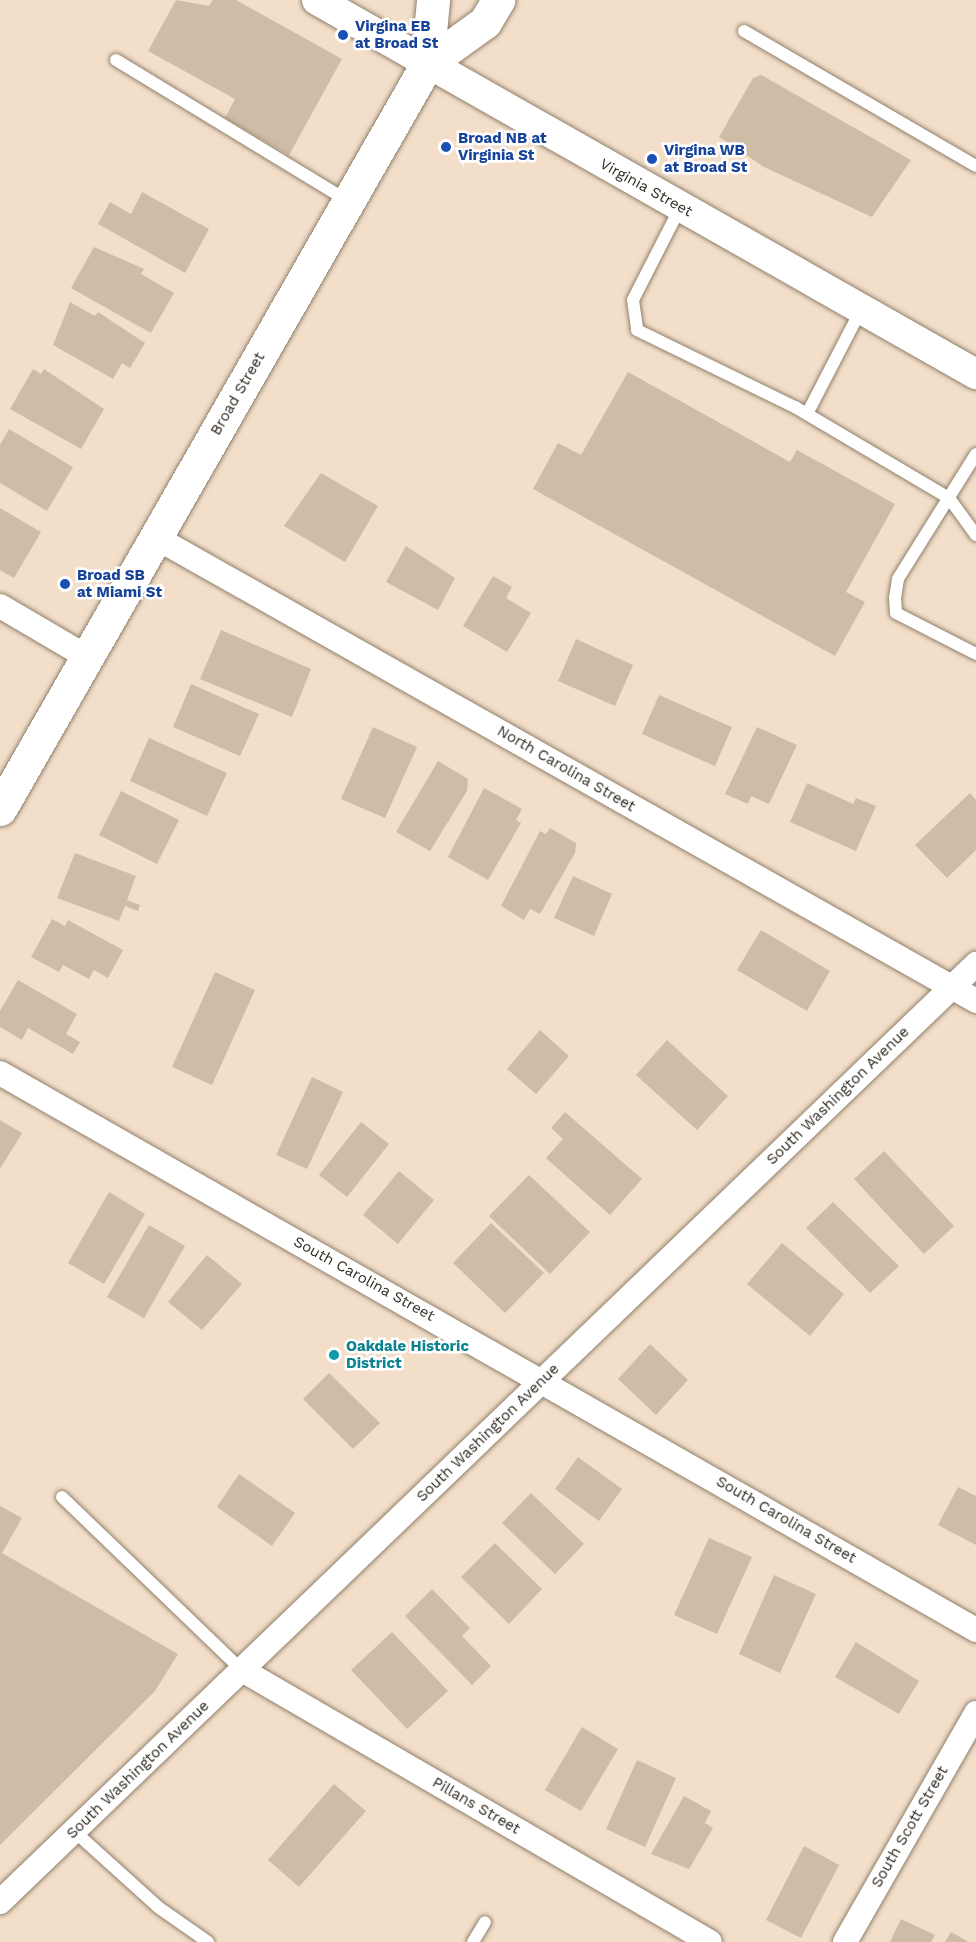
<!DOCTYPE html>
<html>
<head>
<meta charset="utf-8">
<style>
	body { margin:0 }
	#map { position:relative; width:976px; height:1942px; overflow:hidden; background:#f2dec9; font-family:"Work Sans",sans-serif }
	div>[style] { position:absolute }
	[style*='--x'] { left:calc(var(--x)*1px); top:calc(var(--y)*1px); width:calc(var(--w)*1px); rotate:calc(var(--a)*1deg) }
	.building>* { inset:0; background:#cfbca7 }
	.roads { filter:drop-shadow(0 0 2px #91806c) drop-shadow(0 0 2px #91806c) }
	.service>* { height:12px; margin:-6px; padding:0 6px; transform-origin:6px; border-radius:6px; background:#fff }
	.minor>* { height:24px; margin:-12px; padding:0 12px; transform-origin:12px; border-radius:12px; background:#fff }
	.tertiary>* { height:30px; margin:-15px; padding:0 15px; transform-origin:15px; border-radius:15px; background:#fff }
	.primary>* { height:33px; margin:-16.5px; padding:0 16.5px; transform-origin:16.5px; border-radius:16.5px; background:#fff }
	.dots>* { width:16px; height:16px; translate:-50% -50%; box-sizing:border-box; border:3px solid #fff; border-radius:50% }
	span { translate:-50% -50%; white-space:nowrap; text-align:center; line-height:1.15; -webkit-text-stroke:5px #fff; paint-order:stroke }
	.transit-label { font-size:15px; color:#164399; font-weight:700 }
	.left { translate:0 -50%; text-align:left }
	.street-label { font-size:15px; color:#302921 }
	.culture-label { font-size:15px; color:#0d838f; font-weight:700 }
</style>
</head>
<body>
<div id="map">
	<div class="building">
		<div style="clip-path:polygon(176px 0,209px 6px,213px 0,236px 0,342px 59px,289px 155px,225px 118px,235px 99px,148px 51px)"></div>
		<div style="clip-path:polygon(761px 75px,911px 160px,872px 217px,764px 167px,719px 137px,753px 78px)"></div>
		<div style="clip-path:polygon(142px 192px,209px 229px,185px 273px,98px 224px,110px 202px,131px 214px)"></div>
		<div style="clip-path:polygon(94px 247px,144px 269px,141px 274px,174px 293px,151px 333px,71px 288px)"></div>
		<div style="clip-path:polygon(70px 302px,95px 316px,98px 312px,145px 343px,130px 368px,122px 363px,113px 379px,53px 345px)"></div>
		<div style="clip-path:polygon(33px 369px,41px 374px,44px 369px,104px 409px,81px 449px,10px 409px)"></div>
		<div style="clip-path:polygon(628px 372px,790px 462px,797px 450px,895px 504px,846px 592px,865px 602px,835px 656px,533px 489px,558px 443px,581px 455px)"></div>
		<div style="clip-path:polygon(9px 429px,73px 467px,47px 511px,0 483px,0 445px)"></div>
		<div style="clip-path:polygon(321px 473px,378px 506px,345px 562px,284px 526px)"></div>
		<div style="clip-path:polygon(0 508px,41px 532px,14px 578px,0 570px)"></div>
		<div style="clip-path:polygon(406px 546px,455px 578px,438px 610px,386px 582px)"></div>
		<div style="clip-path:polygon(493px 576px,512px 587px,506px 598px,531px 613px,507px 652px,463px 626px)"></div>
		<div style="clip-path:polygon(221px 630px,311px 669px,292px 717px,200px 679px)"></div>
		<div style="clip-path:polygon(576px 639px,633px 665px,615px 706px,558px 681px)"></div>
		<div style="clip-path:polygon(191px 684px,259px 714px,240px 756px,173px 727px)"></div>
		<div style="clip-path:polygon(659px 695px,732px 727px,715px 766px,642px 734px)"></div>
		<div style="clip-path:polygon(373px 727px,417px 747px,385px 818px,341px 799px)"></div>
		<div style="clip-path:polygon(757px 727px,797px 745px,769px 804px,751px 796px,748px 804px,725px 794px)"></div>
		<div style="clip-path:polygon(149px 738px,227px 773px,207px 816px,130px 781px)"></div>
		<div style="clip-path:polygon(438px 761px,468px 779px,467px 791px,430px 851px,396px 832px)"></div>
		<div style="clip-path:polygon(807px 783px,853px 804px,856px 798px,876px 806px,856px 851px,790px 822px)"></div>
		<div style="clip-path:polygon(484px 788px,522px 809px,516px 820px,521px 823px,488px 880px,448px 857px)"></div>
		<div style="clip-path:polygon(121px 791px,179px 820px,157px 864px,99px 835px)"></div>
		<div style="clip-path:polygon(970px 793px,976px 800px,976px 850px,947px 878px,915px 845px)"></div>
		<div style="clip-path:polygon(550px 828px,576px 843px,575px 853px,540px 914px,530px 909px,524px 920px,501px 906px,540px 831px,546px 834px)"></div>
		<div style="clip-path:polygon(75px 853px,136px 876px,127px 900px,140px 905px,138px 911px,125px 906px,119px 921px,57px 898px)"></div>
		<div style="clip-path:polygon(573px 876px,612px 894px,594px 936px,554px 918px)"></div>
		<div style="clip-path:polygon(52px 919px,65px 926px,68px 920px,123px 950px,108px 978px,94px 970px,89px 979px,63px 965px,59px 972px,31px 957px)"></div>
		<div style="clip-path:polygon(761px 930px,830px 971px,807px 1011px,737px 970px)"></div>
		<div style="clip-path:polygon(215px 972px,255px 990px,212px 1085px,172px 1067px)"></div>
		<div style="clip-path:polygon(18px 980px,77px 1014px,66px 1034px,80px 1042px,73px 1054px,28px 1028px,22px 1040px,0 1027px,0 1011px)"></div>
		<div style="clip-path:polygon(540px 1030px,569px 1056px,536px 1094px,507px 1069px)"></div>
		<div style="clip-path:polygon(667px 1040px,728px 1096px,697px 1130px,636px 1075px)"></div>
		<div style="clip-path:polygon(312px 1077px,343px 1092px,307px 1169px,276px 1155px)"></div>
		<div style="clip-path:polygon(565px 1112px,642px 1179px,610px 1215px,546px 1158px,563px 1139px,551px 1128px)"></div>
		<div style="clip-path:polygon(0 1120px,22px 1133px,0 1169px)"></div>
		<div style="clip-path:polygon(361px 1122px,389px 1144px,347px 1197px,319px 1175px)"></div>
		<div style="clip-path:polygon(884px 1151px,954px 1226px,924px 1254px,854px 1179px)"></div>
		<div style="clip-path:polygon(399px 1171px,434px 1200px,398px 1244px,363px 1215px)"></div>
		<div style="clip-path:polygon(529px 1175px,590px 1232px,550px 1274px,489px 1216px)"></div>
		<div style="clip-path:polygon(109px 1192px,145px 1214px,104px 1284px,68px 1263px)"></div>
		<div style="clip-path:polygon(833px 1202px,899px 1266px,870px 1293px,806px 1228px)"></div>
		<div style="clip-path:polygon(491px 1223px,544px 1273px,505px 1313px,453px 1263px)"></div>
		<div style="clip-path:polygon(149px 1225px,185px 1246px,144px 1318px,107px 1297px)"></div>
		<div style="clip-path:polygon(782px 1243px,844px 1294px,810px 1336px,747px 1284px)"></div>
		<div style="clip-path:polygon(207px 1255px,242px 1284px,202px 1330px,168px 1302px)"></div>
		<div style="clip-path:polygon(650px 1344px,688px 1380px,656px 1415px,618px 1379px)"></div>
		<div style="clip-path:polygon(329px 1373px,380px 1423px,353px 1449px,303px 1399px)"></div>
		<div style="clip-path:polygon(578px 1457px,622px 1489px,599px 1521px,555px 1489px)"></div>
		<div style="clip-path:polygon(239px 1474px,295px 1513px,272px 1546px,217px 1507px)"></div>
		<div style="clip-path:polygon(958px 1487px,976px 1496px,976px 1545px,938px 1525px)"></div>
		<div style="clip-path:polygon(531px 1493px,584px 1544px,555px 1574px,502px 1523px)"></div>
		<div style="clip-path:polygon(0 1506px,22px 1518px,2px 1553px,178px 1654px,155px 1691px,0 1845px)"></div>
		<div style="clip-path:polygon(709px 1538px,752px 1557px,717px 1634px,674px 1615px)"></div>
		<div style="clip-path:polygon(495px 1543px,542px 1589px,509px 1624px,461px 1577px)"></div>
		<div style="clip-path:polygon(774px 1575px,816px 1594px,780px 1673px,739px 1654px)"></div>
		<div style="clip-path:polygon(432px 1589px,470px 1628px,462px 1636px,491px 1666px,472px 1685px,405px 1616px)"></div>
		<div style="clip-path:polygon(392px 1632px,448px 1691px,407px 1729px,351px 1670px)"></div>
		<div style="clip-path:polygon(856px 1642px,919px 1681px,899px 1714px,835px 1677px)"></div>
		<div style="clip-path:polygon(582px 1727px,618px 1749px,581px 1811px,545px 1790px)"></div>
		<div style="clip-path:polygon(637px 1760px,676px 1778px,645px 1847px,606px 1829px)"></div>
		<div style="clip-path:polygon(334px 1784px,366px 1811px,299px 1887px,268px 1860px)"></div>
		<div style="clip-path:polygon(684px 1796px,711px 1811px,705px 1823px,713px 1828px,689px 1869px,651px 1854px)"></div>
		<div style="clip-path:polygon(804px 1846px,839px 1865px,801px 1938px,766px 1920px)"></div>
		<div style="clip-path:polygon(901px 1919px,935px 1935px,931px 1942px,890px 1942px)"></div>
		<div style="clip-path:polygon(951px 1932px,969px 1942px,945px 1942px)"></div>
	</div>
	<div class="roads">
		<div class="service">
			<div style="--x:744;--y:31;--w:268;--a:30.2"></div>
			<div style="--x:116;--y:60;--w:271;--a:31.3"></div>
			<div style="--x:680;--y:208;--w:103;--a:117.1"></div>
			<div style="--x:633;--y:300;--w:30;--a:82"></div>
			<div style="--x:637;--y:330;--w:176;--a:26"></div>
			<div style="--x:795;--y:407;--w:179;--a:30.6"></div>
			<div style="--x:949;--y:498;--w:46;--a:53.9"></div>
			<div style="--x:807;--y:414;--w:117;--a:-62.6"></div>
			<div style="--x:976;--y:454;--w:147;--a:122"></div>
			<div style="--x:898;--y:579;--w:19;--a:99"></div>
			<div style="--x:895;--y:598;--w:15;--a:86"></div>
			<div style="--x:896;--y:613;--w:90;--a:27.1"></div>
			<div style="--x:62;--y:1497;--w:250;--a:43.9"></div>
			<div style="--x:74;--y:1831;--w:113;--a:42.1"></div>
			<div style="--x:158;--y:1907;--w:61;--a:35"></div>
			<div style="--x:473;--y:1942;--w:23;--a:-59"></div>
		</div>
		<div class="minor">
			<div style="--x:155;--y:537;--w:943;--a:29.47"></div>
			<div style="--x:0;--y:606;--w:101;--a:30.4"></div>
			<div style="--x:0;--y:1073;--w:1124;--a:29.71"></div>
			<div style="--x:242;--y:1670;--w:541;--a:30.17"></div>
			<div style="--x:0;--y:1902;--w:1354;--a:-43.86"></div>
			<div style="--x:845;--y:1942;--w:264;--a:-60.2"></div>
		</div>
		<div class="tertiary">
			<div style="--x:317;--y:0;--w:758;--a:29.58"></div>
		</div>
		<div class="primary">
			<div style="--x:427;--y:64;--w:64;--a:-84.6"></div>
			<div style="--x:0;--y:809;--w:859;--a:-60.18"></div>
			<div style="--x:427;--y:64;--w:72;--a:-35.9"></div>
			<div style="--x:485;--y:22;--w:26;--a:-59"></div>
		</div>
	</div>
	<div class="dots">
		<div style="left:343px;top:35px;background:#1a4fb4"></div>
		<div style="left:446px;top:147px;background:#1a4fb4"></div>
		<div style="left:652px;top:159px;background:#1a4fb4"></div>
		<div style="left:65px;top:584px;background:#1a4fb4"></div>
		<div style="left:334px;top:1355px;background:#0f9aa8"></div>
	</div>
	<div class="transit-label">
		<span class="left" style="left:355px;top:35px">Virgina EB<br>at Broad St</span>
		<span class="left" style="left:458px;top:147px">Broad NB at<br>Virginia St</span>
		<span class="left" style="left:664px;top:159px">Virgina WB<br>at Broad St</span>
		<span class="left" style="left:77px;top:584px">Broad SB<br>at Miami St</span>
	</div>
	<div class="street-label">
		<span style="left:646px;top:188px;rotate:29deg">Virginia Street</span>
		<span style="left:238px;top:394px;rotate:-60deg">Broad Street</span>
		<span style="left:566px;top:769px;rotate:30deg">North Carolina Street</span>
		<span style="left:838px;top:1096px;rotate:-44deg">South Washington Avenue</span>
		<span style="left:364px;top:1279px;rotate:29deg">South Carolina Street</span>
		<span style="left:488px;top:1433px;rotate:-44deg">South Washington Avenue</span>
		<span style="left:786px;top:1520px;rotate:30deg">South Carolina Street</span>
		<span style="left:138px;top:1770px;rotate:-44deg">South Washington Avenue</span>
		<span style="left:476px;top:1806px;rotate:30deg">Pillans Street</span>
		<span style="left:910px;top:1827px;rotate:-60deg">South Scott Street</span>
	</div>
	<div class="culture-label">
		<span class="left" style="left:346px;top:1355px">Oakdale Historic<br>District</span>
	</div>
</div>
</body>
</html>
